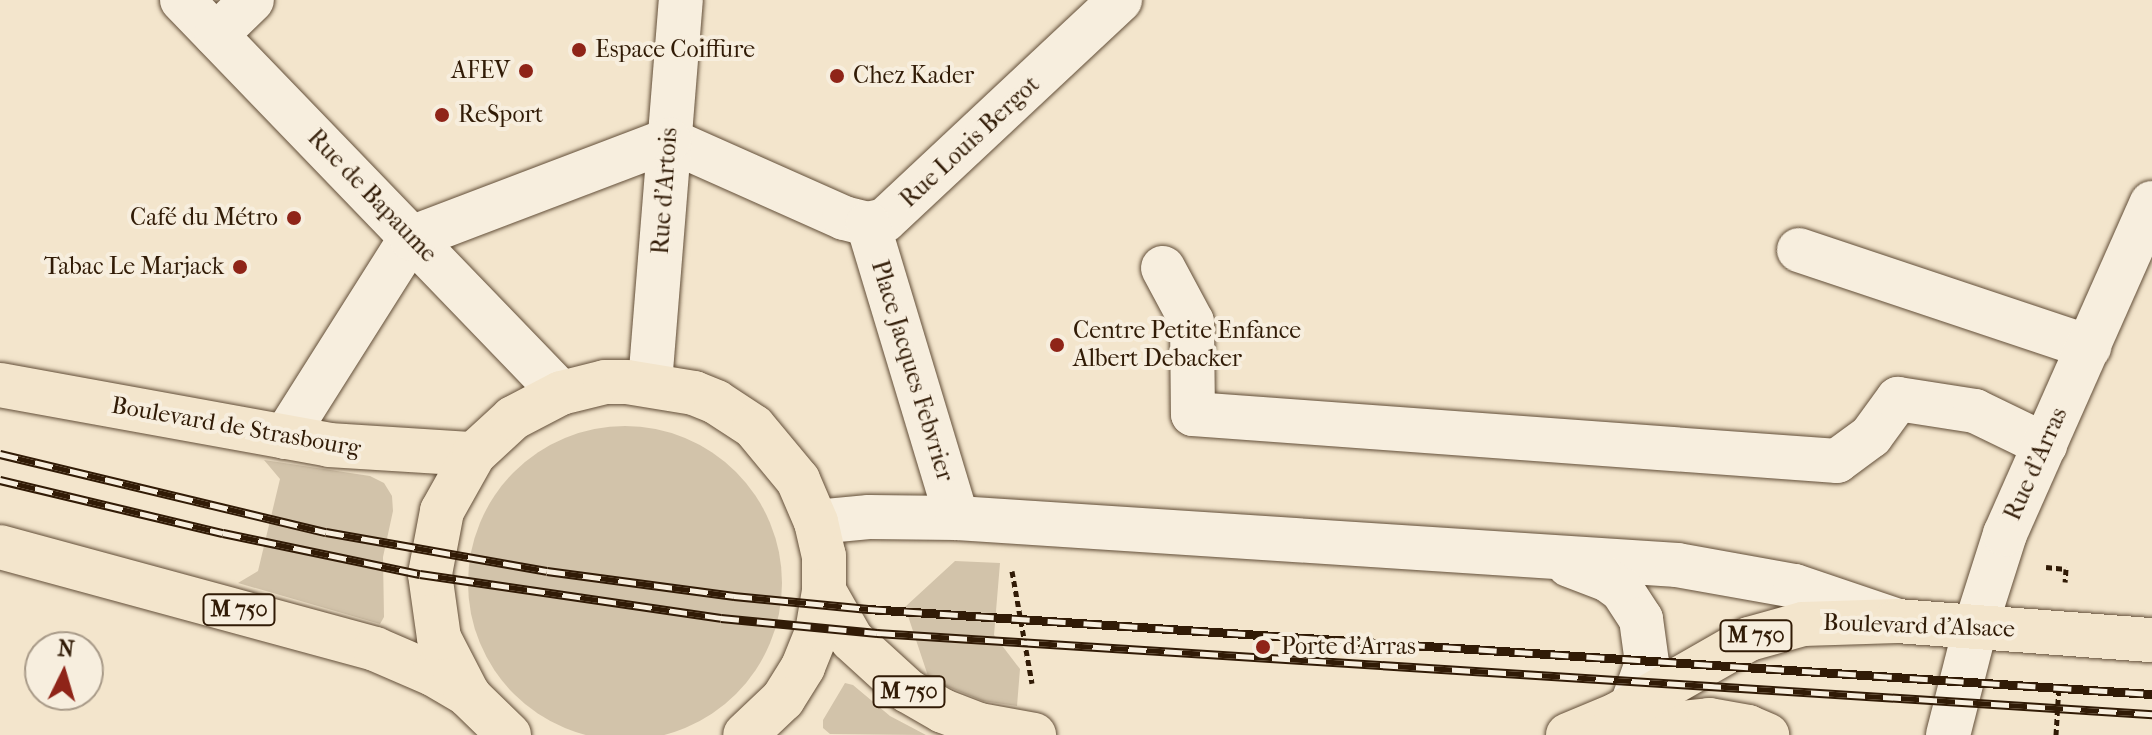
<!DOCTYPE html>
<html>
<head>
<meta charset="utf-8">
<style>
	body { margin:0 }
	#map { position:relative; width:2152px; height:735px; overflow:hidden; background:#f3e5cc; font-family:"IM FELL French Canon",serif }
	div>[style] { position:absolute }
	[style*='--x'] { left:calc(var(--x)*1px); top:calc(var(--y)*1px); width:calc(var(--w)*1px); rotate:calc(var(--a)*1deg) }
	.green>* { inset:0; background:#d2c3aa }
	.round { border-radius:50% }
	.path>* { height:5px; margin-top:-2.5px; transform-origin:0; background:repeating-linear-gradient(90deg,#311b06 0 6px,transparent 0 10px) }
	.roads { filter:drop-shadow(0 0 2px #624e38) drop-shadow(0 0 2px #624e38) }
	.minor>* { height:44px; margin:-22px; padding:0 22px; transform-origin:22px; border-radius:22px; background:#f7eede }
	.major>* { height:44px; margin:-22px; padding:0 22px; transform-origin:22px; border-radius:22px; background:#f3e5cc }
	.rail>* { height:9px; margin-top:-4.5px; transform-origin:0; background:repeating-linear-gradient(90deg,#f7eede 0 18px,#311b06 0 36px); box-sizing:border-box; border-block:2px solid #311b06 }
	.dots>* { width:22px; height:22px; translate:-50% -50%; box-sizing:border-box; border:4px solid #f7eede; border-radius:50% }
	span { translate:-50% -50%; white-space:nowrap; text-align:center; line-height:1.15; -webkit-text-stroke:8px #f7eede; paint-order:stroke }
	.shield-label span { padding:2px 6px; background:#f7eede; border:2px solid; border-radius:6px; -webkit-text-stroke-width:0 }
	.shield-label { font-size:22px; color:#311b06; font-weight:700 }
	.poi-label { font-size:24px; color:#311b06 }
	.left { translate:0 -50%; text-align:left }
	.right { translate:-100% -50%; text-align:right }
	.street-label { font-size:24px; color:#311b06 }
	.north { position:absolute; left:24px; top:631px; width:80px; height:80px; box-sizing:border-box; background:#f7eede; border:2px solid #a89a88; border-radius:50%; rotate:5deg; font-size:22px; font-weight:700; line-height:32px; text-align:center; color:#311b06 }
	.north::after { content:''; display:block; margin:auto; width:28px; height:36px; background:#8f2418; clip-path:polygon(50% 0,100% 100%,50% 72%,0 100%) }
</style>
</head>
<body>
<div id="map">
	<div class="green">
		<div class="round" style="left:468px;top:426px;width:314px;height:314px"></div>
		<div style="clip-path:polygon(264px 460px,370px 476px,384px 483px,392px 496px,393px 511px,383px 557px,384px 617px,380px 624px,238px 583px,258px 571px,280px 479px)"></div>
		<div style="clip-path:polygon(955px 561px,1000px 563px,994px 635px,1020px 669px,1017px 706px,983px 701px,929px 679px,905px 607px)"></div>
		<div style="clip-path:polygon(845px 683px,853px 685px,890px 716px,926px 735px,830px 734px,823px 728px,823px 720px)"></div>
	</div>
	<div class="path">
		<div style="--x:2046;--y:567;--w:20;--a:6"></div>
		<div style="--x:2066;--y:569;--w:13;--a:94"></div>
		<div style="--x:1012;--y:571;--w:114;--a:79.9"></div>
		<div style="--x:2056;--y:735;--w:51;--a:-86.6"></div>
	</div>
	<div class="roads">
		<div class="minor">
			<div style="--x:182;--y:0;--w:546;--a:46.04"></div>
			<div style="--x:216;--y:35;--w:50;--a:-44.2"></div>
			<div style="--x:669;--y:140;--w:192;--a:24"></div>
			<div style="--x:844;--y:218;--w:25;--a:14"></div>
			<div style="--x:868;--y:224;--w:17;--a:-13"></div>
			<div style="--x:885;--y:220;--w:322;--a:-43.1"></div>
			<div style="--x:868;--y:224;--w:307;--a:73.2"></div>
			<div style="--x:1799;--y:250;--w:306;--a:18.5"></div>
			<div style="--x:1163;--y:268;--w:61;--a:61.8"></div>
			<div style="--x:1192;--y:322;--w:92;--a:89.4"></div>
			<div style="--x:1193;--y:414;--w:646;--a:4.17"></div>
			<div style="--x:1837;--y:461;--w:42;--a:-36.3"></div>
			<div style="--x:1871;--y:436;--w:46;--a:-53.9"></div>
			<div style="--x:1898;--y:399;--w:78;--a:8.9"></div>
			<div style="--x:1975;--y:411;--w:78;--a:25.9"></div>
			<div style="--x:650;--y:383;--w:384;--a:-85.4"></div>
			<div style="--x:285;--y:437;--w:236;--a:-57.7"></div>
			<div style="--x:411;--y:238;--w:276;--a:-20.8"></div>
			<div style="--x:816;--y:522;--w:53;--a:-5.4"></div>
			<div style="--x:869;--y:517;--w:88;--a:0.7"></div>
			<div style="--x:957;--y:518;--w:722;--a:3.73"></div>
			<div style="--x:1677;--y:565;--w:120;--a:10.1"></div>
			<div style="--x:1795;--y:586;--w:106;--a:18.8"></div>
			<div style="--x:1569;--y:565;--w:42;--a:21"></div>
			<div style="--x:1608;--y:580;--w:17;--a:36"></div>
			<div style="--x:1622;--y:590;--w:35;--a:57"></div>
			<div style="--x:1641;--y:619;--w:44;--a:82.2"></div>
			<div style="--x:1647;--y:663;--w:45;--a:109.7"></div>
			<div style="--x:1948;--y:735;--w:114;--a:-75.7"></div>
			<div style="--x:1976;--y:625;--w:96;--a:-72.3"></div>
			<div style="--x:2005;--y:534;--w:362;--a:-66.1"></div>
		</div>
		<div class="major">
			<div style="--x:0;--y:385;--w:334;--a:10.3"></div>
			<div style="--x:329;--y:445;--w:145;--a:3.6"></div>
			<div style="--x:0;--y:547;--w:389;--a:15.2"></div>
			<div style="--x:375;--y:649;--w:63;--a:23.3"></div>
			<div style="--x:433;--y:674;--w:42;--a:30.3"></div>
			<div style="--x:824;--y:591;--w:56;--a:60.3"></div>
			<div style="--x:852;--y:640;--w:76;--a:42.3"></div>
			<div style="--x:908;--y:691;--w:40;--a:29.7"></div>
			<div style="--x:943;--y:711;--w:39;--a:21"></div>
			<div style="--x:979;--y:725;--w:56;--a:10.3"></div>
			<div style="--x:1605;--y:731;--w:105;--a:-6"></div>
			<div style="--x:1709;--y:720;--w:40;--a:10"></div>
			<div style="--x:1748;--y:727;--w:21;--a:23"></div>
			<div style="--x:509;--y:735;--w:56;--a:-135.7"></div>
			<div style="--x:469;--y:696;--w:65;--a:-117.3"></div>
			<div style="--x:439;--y:638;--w:65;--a:-98"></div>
			<div style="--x:430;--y:574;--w:64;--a:-79.2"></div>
			<div style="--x:442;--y:511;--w:65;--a:-60.7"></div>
			<div style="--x:474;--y:454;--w:53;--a:-42.7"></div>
			<div style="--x:513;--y:418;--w:54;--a:-27.5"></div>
			<div style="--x:561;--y:393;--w:45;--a:-14"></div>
			<div style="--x:605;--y:382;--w:22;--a:0"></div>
			<div style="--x:627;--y:382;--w:68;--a:9.3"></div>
			<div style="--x:694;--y:393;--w:24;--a:22"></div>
			<div style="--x:716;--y:402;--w:45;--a:33.3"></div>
			<div style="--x:754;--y:427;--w:69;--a:50.3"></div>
			<div style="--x:798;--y:480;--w:46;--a:66.8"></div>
			<div style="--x:816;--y:522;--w:35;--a:77"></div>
			<div style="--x:824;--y:556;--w:35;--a:90"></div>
			<div style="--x:824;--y:591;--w:42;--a:99.7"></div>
			<div style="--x:817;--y:632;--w:38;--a:112"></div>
			<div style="--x:803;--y:667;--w:38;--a:122"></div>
			<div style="--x:783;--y:699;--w:52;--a:136.5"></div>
			<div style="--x:1568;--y:735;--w:52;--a:-22.6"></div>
			<div style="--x:1616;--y:715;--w:153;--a:-29.7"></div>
			<div style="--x:1749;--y:639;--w:56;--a:-15.5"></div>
			<div style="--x:1803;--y:624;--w:94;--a:-1.8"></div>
			<div style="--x:1897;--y:621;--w:256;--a:4.3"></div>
		</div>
	</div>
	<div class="rail">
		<div style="--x:0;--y:454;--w:335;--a:13.5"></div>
		<div style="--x:326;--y:532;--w:224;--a:10"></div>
		<div style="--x:547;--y:571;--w:189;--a:7.6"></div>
		<div style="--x:734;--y:596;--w:135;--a:5.5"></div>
		<div style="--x:868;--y:609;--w:1287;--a:3.79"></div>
		<div style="--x:0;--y:480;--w:229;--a:13.4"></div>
		<div style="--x:223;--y:533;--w:201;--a:11.8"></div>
		<div style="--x:420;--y:574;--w:304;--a:8.3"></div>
		<div style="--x:721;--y:618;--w:157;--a:5.5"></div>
		<div style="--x:877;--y:633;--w:1278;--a:3.64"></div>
	</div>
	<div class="dots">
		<div style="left:579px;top:50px;background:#8f2418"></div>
		<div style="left:526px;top:71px;background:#8f2418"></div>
		<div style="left:837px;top:76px;background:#8f2418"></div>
		<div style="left:442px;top:115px;background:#8f2418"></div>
		<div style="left:294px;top:218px;background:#8f2418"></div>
		<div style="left:240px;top:267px;background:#8f2418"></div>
		<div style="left:1057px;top:345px;background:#8f2418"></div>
		<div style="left:1263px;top:647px;background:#8f2418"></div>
	</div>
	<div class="shield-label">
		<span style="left:239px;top:610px">M 750</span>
		<span style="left:1756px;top:636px">M 750</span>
		<span style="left:909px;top:692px">M 750</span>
	</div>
	<div class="poi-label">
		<span class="left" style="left:595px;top:50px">Espace Coiffure</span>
		<span class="right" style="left:510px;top:71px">AFEV</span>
		<span class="left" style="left:853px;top:76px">Chez Kader</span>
		<span class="left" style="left:458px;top:115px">ReSport</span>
		<span class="right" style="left:278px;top:218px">Café du Métro</span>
		<span class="right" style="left:224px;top:267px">Tabac Le Marjack</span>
		<span class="left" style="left:1073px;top:345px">Centre Petite Enfance<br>Albert Debacker</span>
		<span class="left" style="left:1281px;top:647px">Porte d'Arras</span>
	</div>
	<div class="street-label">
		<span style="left:970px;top:142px;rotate:-43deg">Rue Louis Bergot</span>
		<span style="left:665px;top:191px;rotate:-86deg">Rue d'Artois</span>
		<span style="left:372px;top:196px;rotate:46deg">Rue de Bapaume</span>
		<span style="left:912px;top:371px;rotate:73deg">Place Jacques Febvrier</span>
		<span style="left:236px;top:427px;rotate:10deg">Boulevard de Strasbourg</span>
		<span style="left:2036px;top:464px;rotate:-66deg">Rue d'Arras</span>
		<span style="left:1919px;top:626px;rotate:2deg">Boulevard d'Alsace</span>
	</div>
	<div class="north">N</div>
</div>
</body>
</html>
